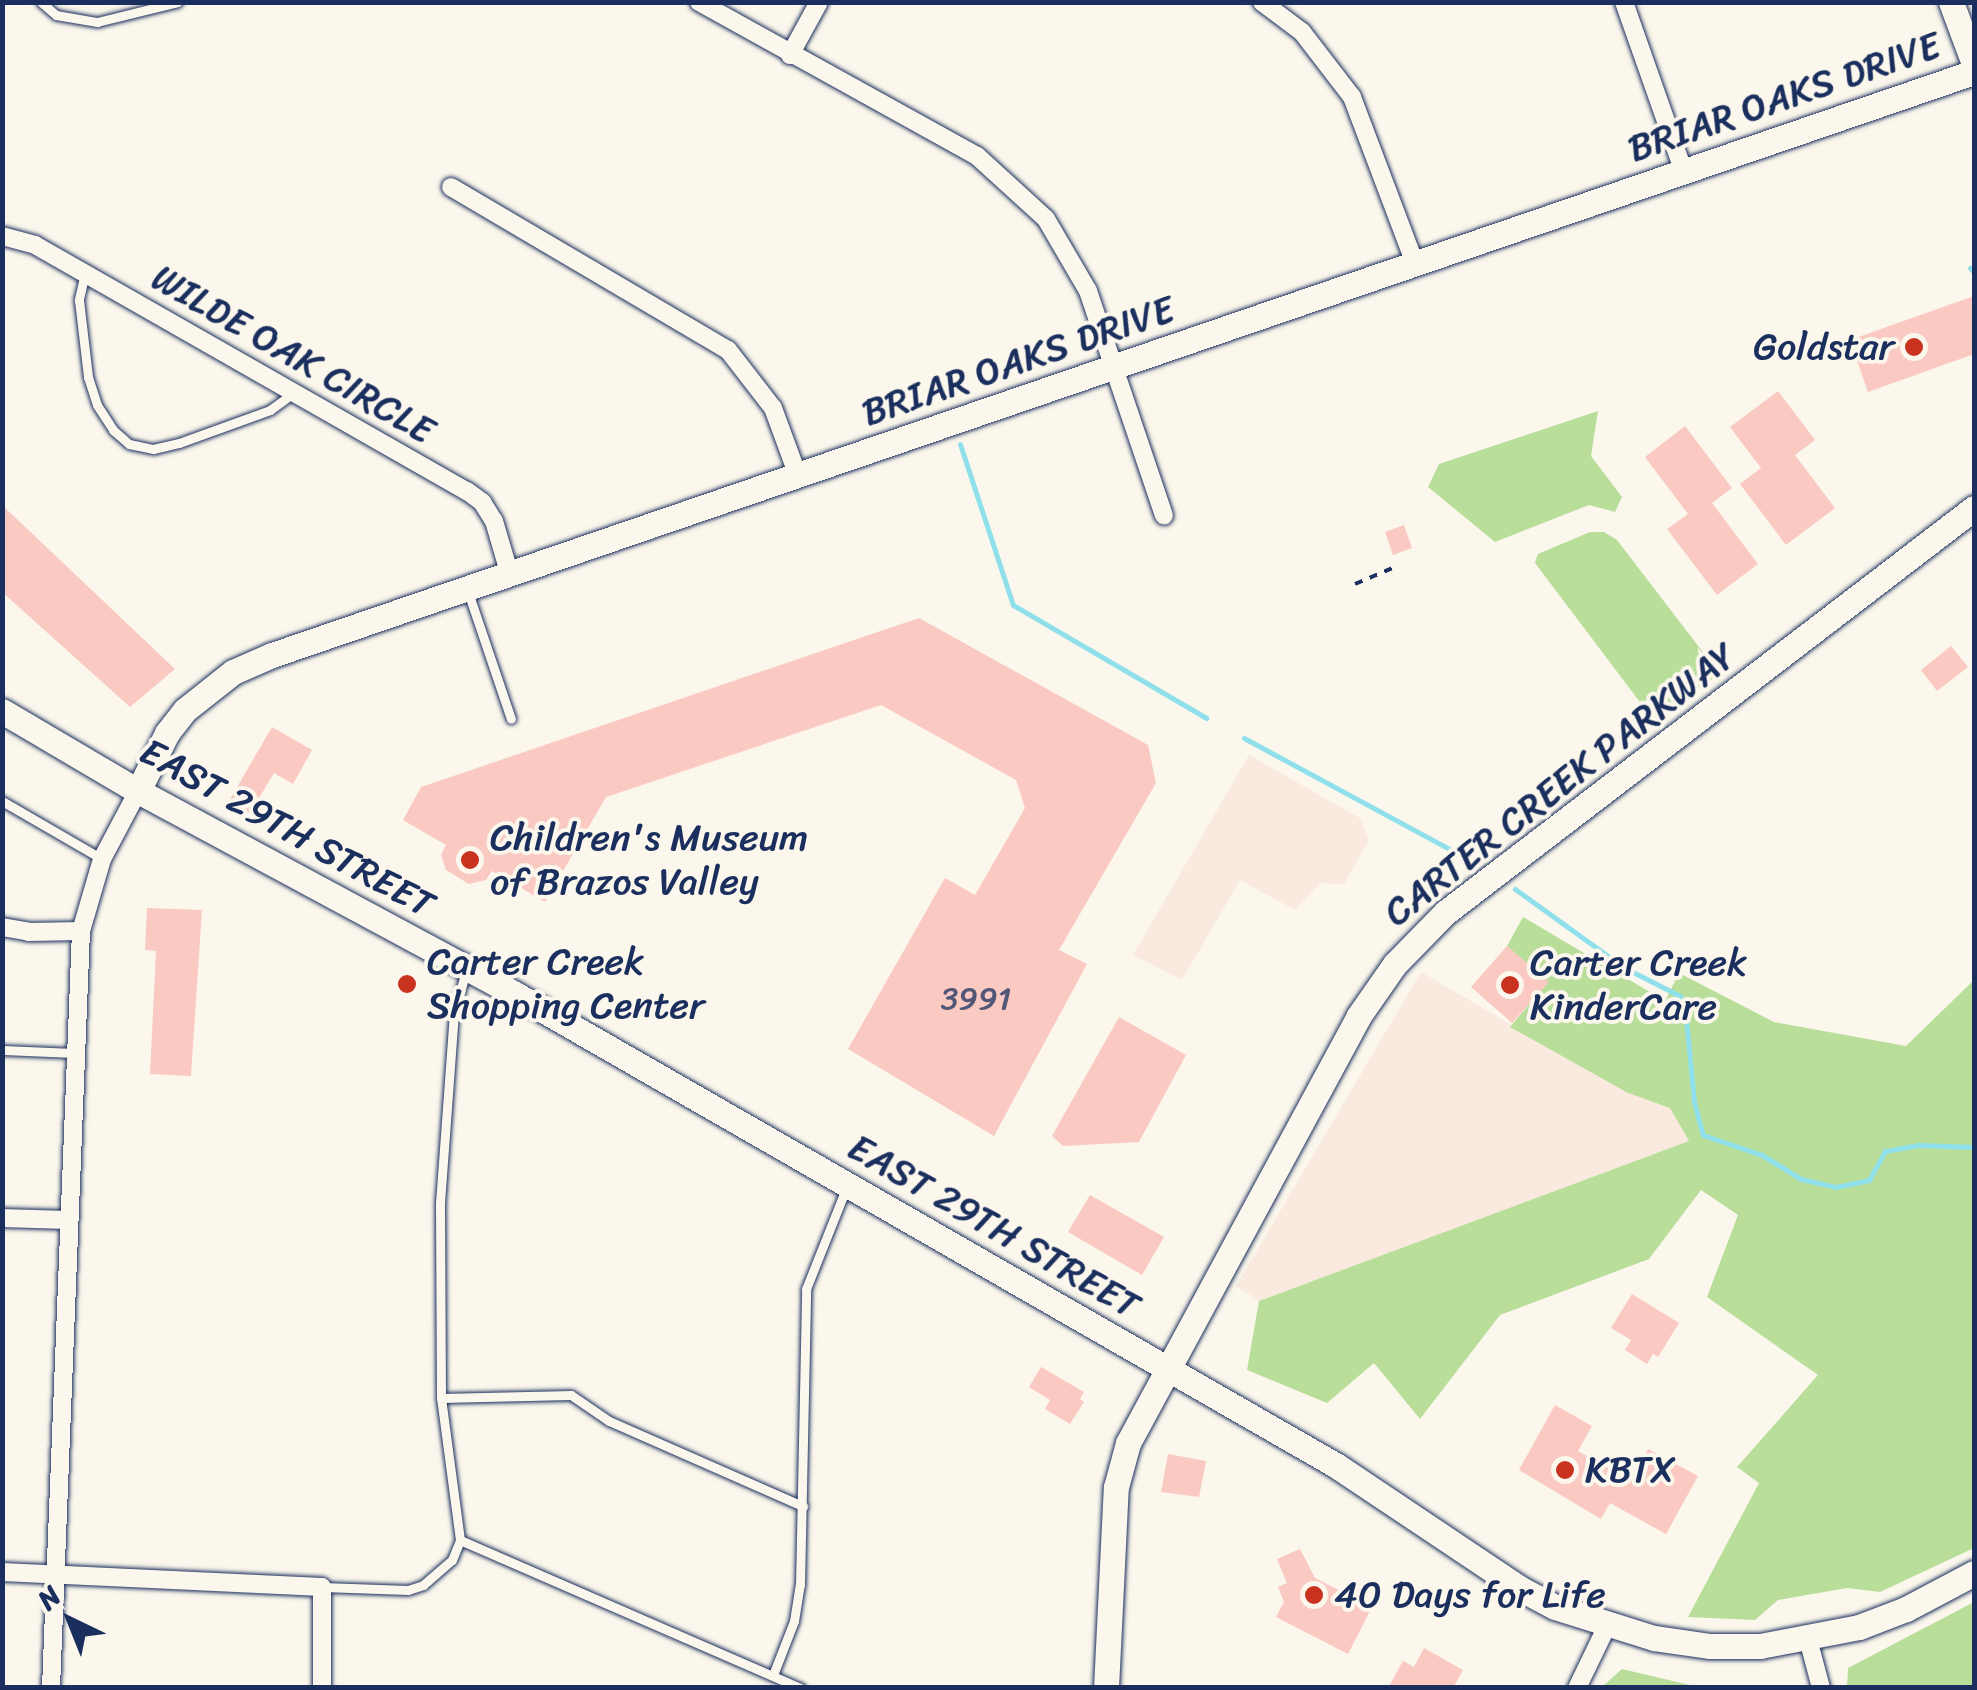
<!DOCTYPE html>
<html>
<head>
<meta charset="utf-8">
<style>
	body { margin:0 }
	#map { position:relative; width:1977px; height:1690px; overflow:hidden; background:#fbf7ec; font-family:Sriracha,sans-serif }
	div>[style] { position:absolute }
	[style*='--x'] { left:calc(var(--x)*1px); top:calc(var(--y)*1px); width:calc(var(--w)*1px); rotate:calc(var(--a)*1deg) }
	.built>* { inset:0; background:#fae9df }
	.green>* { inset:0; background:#b8de9a }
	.stream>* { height:5px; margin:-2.5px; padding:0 2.5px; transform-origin:2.5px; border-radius:2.5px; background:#90e0eb }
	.building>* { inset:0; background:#f9c9c2 }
	.path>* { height:4px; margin-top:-2px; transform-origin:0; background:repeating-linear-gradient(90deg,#1b2f5e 0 8px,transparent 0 16px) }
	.roads { filter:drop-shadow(0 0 2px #1b2f5e) drop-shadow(0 0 2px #1b2f5e) }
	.lane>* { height:9px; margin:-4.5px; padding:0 4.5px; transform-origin:4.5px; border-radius:4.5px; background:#fbf7ec }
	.street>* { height:18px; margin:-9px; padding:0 9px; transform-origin:9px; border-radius:9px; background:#fbf7ec }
	.secondary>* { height:25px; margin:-12.5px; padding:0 12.5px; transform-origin:12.5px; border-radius:12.5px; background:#fbf7ec }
	.dots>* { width:28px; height:28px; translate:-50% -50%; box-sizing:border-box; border:5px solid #fbf7ec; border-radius:50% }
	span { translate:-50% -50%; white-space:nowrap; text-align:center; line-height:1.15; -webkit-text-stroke:8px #fbf7ec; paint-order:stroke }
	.number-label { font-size:32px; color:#525677 }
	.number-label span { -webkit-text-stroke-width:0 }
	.street-label { font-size:38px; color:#1b2f5e }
	.poi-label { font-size:38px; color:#1b2f5e }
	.right { translate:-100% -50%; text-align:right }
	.left { translate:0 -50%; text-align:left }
	.frame { position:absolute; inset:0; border:5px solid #1b2f5e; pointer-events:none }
	.north { position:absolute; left:20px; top:1570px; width:100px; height:100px; -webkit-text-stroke:8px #fbf7ec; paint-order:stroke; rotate:317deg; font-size:28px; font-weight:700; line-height:40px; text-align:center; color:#1b2f5e }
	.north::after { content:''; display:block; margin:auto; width:35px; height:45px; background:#1b2f5e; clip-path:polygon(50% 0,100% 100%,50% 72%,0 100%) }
</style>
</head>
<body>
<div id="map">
	<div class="built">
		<div style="clip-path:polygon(1249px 755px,1360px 818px,1369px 840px,1344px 884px,1320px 883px,1295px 910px,1240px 880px,1182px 980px,1133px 955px)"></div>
		<div style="clip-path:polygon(1421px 972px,1628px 1093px,1671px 1108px,1689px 1141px,1259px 1301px,1236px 1286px)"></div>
	</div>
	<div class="green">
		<div style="clip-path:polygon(1598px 411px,1591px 456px,1622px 497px,1615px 512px,1589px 505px,1495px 542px,1428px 487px,1439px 464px)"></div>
		<div style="clip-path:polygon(1590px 532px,1604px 532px,1617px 540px,1712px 664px,1715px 677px,1655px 722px,1535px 563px,1538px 554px)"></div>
		<div style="clip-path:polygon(1523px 917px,1665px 1001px,1679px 973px,1774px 1022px,1906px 1046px,1974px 980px,1974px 1548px,1880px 1592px,1847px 1588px,1778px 1600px,1755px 1620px,1688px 1617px,1759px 1483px,1737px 1467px,1818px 1375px,1707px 1297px,1738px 1215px,1701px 1190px,1649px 1259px,1500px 1315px,1420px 1419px,1374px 1363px,1327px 1403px,1247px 1370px,1259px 1301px,1689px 1141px,1670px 1108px,1628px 1093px,1510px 1027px,1548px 982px,1507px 946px)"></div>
		<div style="clip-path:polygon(1974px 1602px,1974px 1687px,1847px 1687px,1848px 1668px)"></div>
		<div style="clip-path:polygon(1622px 1669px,1694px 1686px,1694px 1687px,1602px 1687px)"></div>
	</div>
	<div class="stream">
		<div style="--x:1970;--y:268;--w:6;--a:45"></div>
		<div style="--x:960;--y:444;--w:169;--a:71.8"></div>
		<div style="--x:1013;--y:605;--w:224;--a:30.3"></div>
		<div style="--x:1244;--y:738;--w:260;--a:28.4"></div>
		<div style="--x:1515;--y:889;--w:133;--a:35.8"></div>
		<div style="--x:1623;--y:967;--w:64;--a:27"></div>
		<div style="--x:1680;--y:996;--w:13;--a:67"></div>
		<div style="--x:1685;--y:1008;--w:94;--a:84.5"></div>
		<div style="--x:1694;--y:1102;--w:34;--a:75"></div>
		<div style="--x:1703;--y:1135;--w:62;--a:18.7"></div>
		<div style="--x:1762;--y:1155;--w:46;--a:31.6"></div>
		<div style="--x:1801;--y:1179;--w:36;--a:13"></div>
		<div style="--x:1836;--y:1187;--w:34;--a:-12"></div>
		<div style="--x:1869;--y:1180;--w:33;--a:-61"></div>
		<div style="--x:1885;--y:1151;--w:34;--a:-10"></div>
		<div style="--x:1918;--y:1145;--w:56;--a:2"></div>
	</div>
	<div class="building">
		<div style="clip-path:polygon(1974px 296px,1974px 354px,1868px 392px,1850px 340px)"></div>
		<div style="clip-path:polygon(1778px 391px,1815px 440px,1795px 455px,1835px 508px,1786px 545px,1740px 484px,1761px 468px,1730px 427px)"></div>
		<div style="clip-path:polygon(1685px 426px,1732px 488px,1712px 503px,1758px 564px,1717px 595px,1667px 529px,1688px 514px,1645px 457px)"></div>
		<div style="clip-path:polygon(2px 505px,175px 669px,130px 707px,2px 592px)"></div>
		<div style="clip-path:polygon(1404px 525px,1412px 548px,1393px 555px,1385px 532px)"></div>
		<div style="clip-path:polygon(919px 618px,1148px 745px,1156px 783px,1059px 950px,1087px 964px,994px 1136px,848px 1049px,945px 878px,975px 895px,1025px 808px,1016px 780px,881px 705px,606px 797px,545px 902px,492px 871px,486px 880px,469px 884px,446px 870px,441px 855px,446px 845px,403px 820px,421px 787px)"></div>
		<div style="clip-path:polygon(1951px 646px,1968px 667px,1937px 691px,1921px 670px)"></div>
		<div style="clip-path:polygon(272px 727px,312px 750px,293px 784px,274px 773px,250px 813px,229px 801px)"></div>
		<div style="clip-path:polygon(147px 908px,202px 910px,191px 1076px,150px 1074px,156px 951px,145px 950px)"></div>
		<div style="clip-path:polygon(1507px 946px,1549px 982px,1512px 1023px,1471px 987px)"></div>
		<div style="clip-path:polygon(1119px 1017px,1186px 1055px,1139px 1142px,1063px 1146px,1052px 1136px)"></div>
		<div style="clip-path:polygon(1090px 1195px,1164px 1237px,1142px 1275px,1068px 1232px)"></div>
		<div style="clip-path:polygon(1632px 1294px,1679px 1323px,1658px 1357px,1653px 1354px,1647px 1364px,1625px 1350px,1631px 1340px,1611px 1328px)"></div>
		<div style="clip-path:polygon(1041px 1367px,1084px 1392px,1080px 1399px,1084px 1402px,1070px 1424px,1045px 1409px,1050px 1400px,1029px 1387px)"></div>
		<div style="clip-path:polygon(1555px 1405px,1592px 1426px,1578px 1451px,1630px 1480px,1648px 1449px,1698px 1476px,1666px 1534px,1610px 1503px,1601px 1519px,1519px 1470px)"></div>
		<div style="clip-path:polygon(1168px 1454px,1206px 1461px,1199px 1497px,1161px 1492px)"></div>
		<div style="clip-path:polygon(1300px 1549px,1315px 1578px,1372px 1607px,1348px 1654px,1276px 1617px,1284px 1602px,1278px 1587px,1287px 1583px,1277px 1559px)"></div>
		<div style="clip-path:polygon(1424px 1648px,1463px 1670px,1453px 1688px,1388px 1688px,1403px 1661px,1414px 1667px)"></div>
	</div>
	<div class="path">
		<div style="--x:1355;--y:584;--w:43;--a:-23"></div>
	</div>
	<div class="roads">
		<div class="lane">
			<div style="--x:41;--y:2;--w:20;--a:41"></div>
			<div style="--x:56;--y:15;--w:42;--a:9.7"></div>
			<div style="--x:97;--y:22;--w:83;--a:-13.9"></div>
			<div style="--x:85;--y:273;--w:28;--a:103"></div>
			<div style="--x:79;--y:300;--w:78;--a:83.3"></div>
			<div style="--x:88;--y:377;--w:29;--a:72"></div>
			<div style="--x:97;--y:405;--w:30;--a:57"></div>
			<div style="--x:113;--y:430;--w:21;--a:41"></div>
			<div style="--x:129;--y:444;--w:25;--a:12"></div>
			<div style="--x:153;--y:449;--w:27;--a:-13"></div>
			<div style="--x:179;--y:443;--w:97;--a:-19.9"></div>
			<div style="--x:270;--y:410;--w:29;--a:-36"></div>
			<div style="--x:467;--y:589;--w:137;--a:71.3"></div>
			<div style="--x:2;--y:801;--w:116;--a:30.1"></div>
			<div style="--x:2;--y:1050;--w:73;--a:2.4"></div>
			<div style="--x:441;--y:1398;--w:130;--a:-1.3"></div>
			<div style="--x:571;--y:1395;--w:46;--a:34.4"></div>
			<div style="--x:609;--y:1421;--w:212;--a:23.7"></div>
			<div style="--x:460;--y:1540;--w:372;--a:23.5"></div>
			<div style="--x:322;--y:1587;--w:86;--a:2"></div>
			<div style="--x:408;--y:1590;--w:16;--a:-18"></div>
			<div style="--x:423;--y:1585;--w:38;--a:-41"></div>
			<div style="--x:452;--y:1560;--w:22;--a:-68"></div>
			<div style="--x:460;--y:1540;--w:143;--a:-97.6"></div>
			<div style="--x:441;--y:1398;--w:195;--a:-90.3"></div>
			<div style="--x:440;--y:1203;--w:191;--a:-85.8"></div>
			<div style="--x:454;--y:1013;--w:44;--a:-74.1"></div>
			<div style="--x:773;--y:1675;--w:58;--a:-68.7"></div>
			<div style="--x:794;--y:1621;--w:36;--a:-81"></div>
			<div style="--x:800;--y:1585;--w:296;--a:-88.8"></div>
			<div style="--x:806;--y:1289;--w:111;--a:-68.3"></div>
		</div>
		<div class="street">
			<div style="--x:699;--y:2;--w:318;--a:29"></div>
			<div style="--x:977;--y:156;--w:93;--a:42.4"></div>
			<div style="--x:1046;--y:219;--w:83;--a:59.7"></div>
			<div style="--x:1088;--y:291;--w:237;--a:71.3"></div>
			<div style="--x:1262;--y:2;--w:50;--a:36.9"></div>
			<div style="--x:1302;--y:32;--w:82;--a:52.4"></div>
			<div style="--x:1352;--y:97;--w:178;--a:69.3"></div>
			<div style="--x:1624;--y:2;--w:178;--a:70.6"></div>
			<div style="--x:790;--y:55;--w:60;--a:-61.3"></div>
			<div style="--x:451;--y:187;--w:321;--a:30.5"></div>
			<div style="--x:728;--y:350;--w:73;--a:52.2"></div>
			<div style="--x:773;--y:408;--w:72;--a:69.8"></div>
			<div style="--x:2;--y:236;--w:34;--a:15"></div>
			<div style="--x:35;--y:245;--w:497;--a:29.7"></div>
			<div style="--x:467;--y:491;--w:19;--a:36"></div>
			<div style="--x:482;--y:502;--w:22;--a:58"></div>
			<div style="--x:494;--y:521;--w:53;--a:73.6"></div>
			<div style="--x:2;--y:927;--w:27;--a:10"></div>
			<div style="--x:29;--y:932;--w:52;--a:-1.1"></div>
			<div style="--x:2;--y:1218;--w:66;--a:1.7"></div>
			<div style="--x:2;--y:1572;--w:320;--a:2.7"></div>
			<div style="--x:322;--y:1587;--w:101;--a:90"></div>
			<div style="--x:1808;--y:1639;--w:51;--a:75.1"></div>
			<div style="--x:51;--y:1688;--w:758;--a:-87.73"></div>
			<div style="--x:81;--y:931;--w:75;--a:-73.7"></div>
			<div style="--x:102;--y:859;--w:77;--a:-62.1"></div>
			<div style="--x:1577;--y:1688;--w:69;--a:-64.2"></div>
		</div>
		<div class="secondary">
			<div style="--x:1951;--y:2;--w:66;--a:69.6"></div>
			<div style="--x:2;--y:711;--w:158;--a:30.5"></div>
			<div style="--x:138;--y:791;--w:428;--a:28.3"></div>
			<div style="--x:515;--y:994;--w:948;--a:29.86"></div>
			<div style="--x:1337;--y:1466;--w:221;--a:33.8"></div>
			<div style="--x:1521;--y:1589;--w:38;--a:28"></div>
			<div style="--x:1555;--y:1607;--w:104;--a:17.4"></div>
			<div style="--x:1654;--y:1638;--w:57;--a:8.1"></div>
			<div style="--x:1710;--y:1646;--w:50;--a:0"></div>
			<div style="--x:1760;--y:1646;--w:101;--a:-10.9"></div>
			<div style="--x:1859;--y:1627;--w:50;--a:-21"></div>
			<div style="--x:1906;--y:1609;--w:77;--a:-27.9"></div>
			<div style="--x:138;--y:791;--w:65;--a:-63.4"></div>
			<div style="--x:167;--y:733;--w:29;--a:-52"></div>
			<div style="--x:185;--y:710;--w:61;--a:-38.4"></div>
			<div style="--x:233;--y:672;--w:43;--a:-23.6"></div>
			<div style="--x:272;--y:655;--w:1799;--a:-18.91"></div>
			<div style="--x:1106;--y:1688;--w:201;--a:-87.2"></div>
			<div style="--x:1116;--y:1487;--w:46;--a:-74.7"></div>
			<div style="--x:1128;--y:1443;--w:484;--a:-61.6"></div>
			<div style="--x:1358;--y:1017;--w:65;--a:-55.1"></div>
			<div style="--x:1395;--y:964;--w:73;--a:-45.6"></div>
			<div style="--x:1446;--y:912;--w:665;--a:-37.42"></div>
		</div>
	</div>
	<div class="dots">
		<div style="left:1914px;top:347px;background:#c8321e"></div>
		<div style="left:470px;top:860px;background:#c8321e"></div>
		<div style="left:407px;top:984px;background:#c8321e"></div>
		<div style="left:1510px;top:985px;background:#c8321e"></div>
		<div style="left:1565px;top:1470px;background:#c8321e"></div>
		<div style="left:1314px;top:1595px;background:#c8321e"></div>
	</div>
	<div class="number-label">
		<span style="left:976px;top:999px">3991</span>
	</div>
	<div class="street-label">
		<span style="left:1784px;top:97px;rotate:-19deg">BRIAR OAKS DRIVE</span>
		<span style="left:293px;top:354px;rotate:30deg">WILDE OAK CIRCLE</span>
		<span style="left:1018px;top:361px;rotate:-19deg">BRIAR OAKS DRIVE</span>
		<span style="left:1560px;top:784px;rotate:-38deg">CARTER CREEK PARKWAY</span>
		<span style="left:287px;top:828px;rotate:29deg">EAST 29TH STREET</span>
		<span style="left:994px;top:1226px;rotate:30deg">EAST 29TH STREET</span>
	</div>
	<div class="poi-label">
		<span class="right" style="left:1894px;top:347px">Goldstar</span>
		<span class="left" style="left:490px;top:860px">Children's Museum<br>of Brazos Valley</span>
		<span class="left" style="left:427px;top:984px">Carter Creek<br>Shopping Center</span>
		<span class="left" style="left:1530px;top:985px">Carter Creek<br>KinderCare</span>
		<span class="left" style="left:1585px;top:1470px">KBTX</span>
		<span class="left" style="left:1334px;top:1595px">40 Days for Life</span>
	</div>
	<div class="frame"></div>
	<div class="north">N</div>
</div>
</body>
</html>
